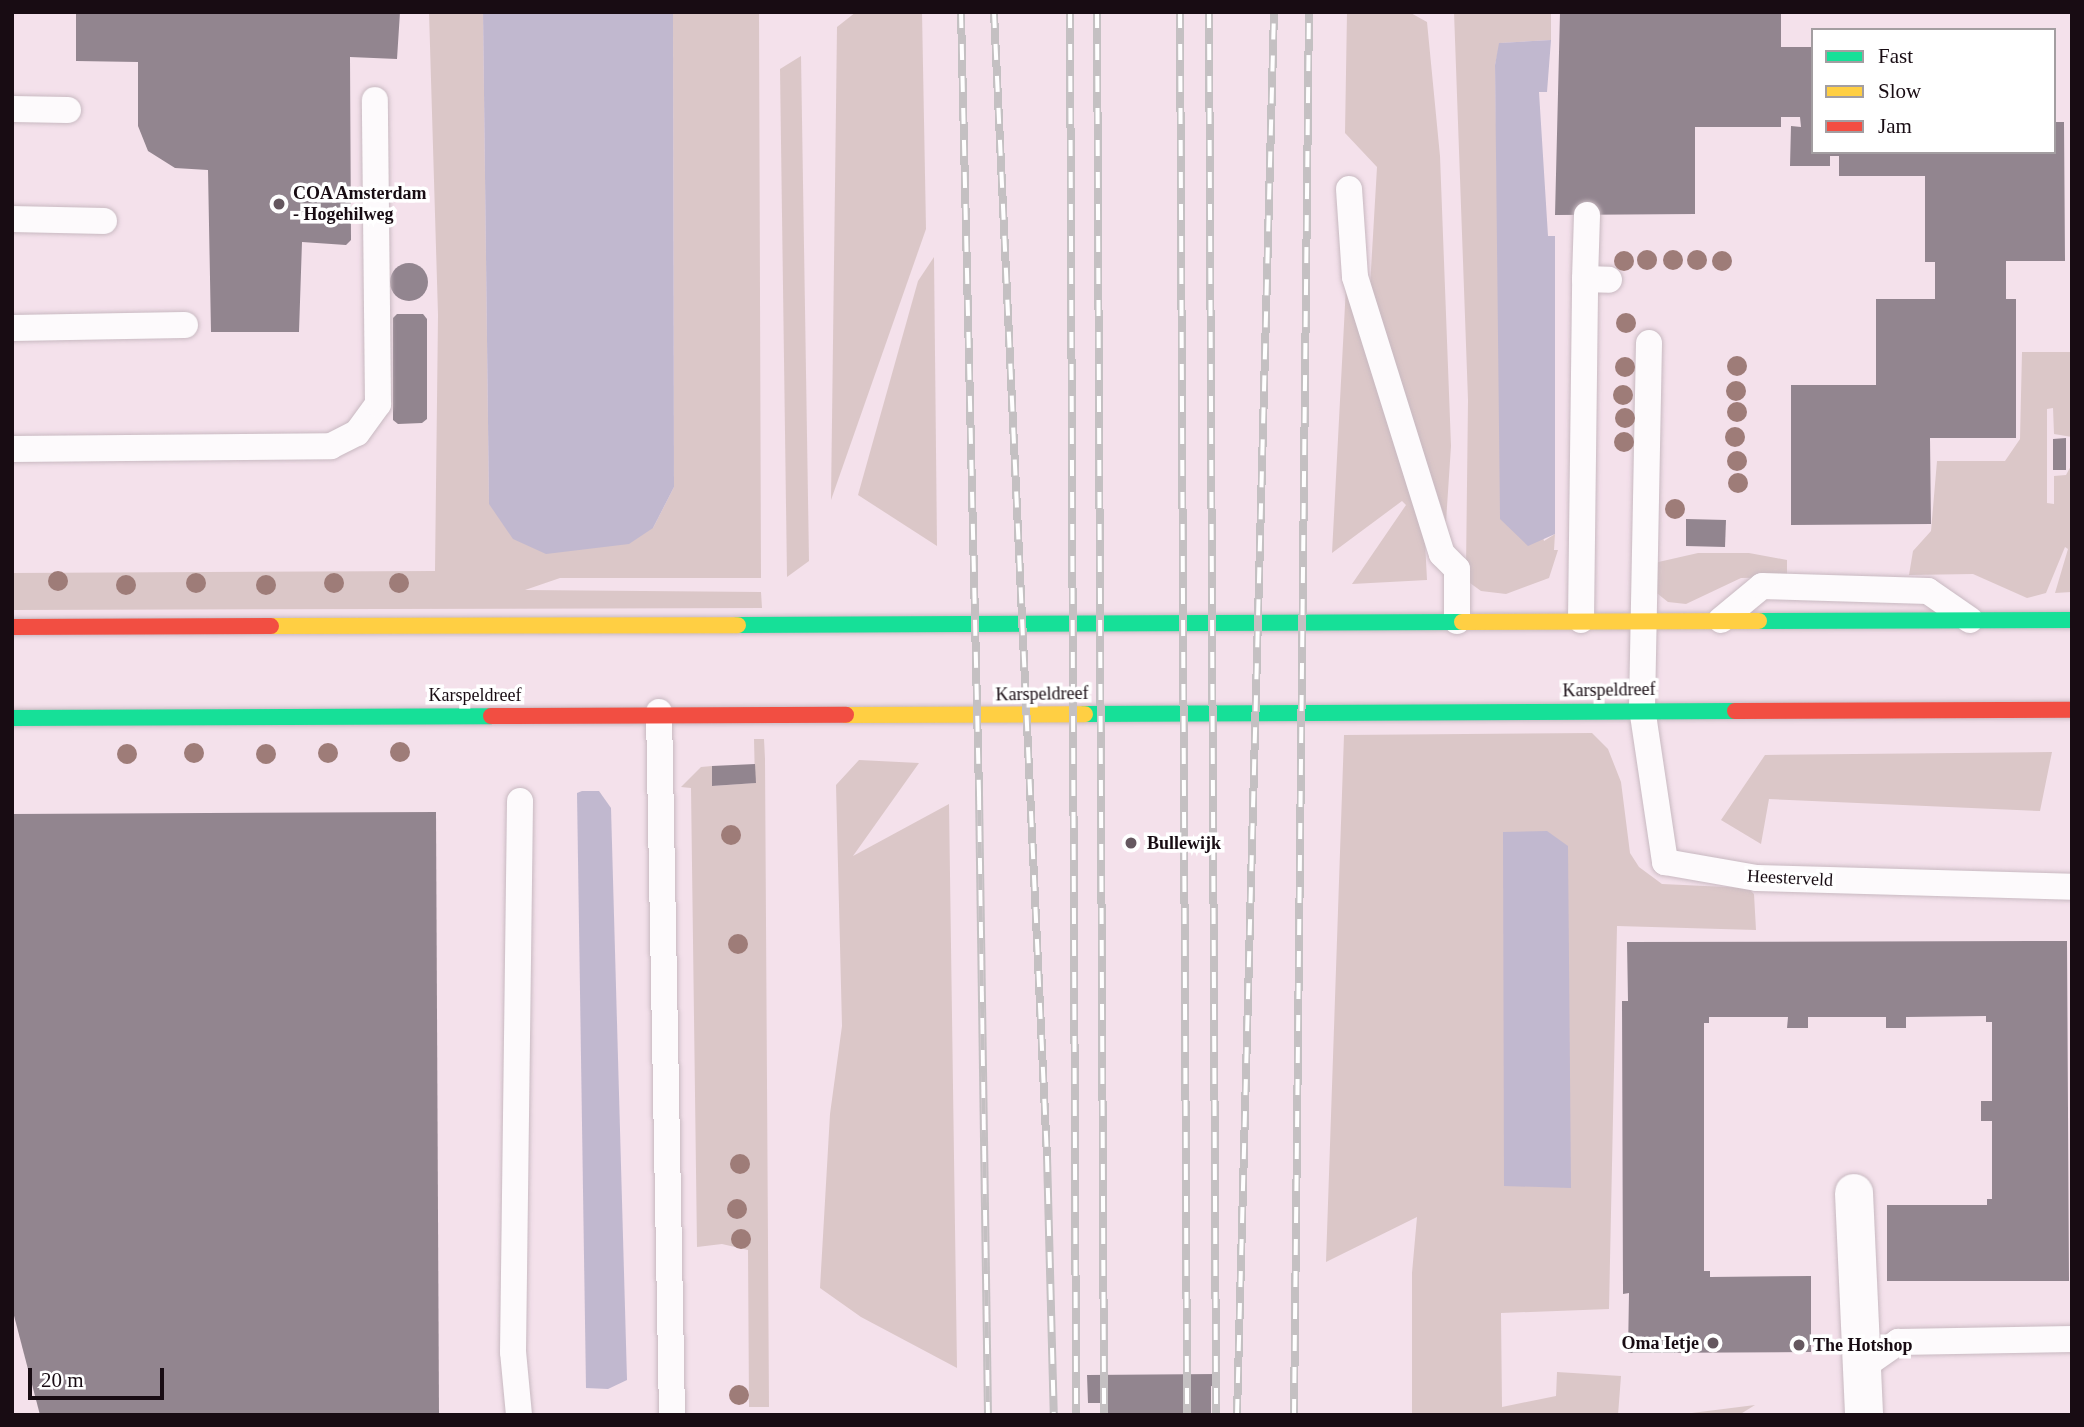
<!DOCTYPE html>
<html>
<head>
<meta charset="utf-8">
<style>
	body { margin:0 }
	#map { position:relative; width:2084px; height:1427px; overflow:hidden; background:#f4e1eb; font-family:Georgia,serif }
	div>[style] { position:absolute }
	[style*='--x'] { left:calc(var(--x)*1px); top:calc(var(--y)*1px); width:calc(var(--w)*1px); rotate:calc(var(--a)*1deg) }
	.green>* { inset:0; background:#dbc7c8 }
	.water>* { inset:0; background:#c1b8cf }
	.building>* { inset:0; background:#92858f }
	.round { border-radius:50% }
	.roads { filter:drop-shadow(0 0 2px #c8b9c1) drop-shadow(0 0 2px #c8b9c1) }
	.lane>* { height:26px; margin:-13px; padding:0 13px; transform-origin:13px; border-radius:13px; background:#fdfafc }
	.street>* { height:38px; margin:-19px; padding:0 19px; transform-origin:19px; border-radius:19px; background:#fdfafc }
	.fast>* { height:16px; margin:-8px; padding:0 8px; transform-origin:8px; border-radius:8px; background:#16e098 }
	.slow>* { height:16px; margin:-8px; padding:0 8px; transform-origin:8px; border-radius:8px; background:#ffcf43 }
	.jam>* { height:16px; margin:-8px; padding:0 8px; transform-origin:8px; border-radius:8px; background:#f24e42 }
	.rail>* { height:8px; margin-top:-4px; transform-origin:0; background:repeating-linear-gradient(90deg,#fff 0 16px,#c4c0c2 0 32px); box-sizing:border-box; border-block:2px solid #c4c0c2 }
	.trees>* { width:20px; height:20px; margin:-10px; border-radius:50%; background:#9e7c78 }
	.dots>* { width:19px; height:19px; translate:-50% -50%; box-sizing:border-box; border:4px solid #fff; border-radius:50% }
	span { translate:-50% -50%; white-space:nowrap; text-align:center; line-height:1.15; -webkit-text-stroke:7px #fff; paint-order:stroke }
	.poi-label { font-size:18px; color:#180c13; font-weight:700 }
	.left { translate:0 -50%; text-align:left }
	.right { translate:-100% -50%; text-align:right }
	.street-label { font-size:18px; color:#180c13 }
	.frame { position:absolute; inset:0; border:14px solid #180c13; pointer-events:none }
	.legend { position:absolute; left:1811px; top:28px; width:245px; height:126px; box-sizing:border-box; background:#fff; border:2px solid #a39ea1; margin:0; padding:9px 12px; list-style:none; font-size:21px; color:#180c13 }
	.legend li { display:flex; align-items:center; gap:14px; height:35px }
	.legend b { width:35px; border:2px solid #a39ea1 }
	.scale { position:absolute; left:28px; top:1368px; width:136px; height:32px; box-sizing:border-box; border:4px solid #180c13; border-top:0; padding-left:9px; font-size:21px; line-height:24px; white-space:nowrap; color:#180c13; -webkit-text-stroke:5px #fff; paint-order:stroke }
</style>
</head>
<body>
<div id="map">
	<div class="green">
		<div style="clip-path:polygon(429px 12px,483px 12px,489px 504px,653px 528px,674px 487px,673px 12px,759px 12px,761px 578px,560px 578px,525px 590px,761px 592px,762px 608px,12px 610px,12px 573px,435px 571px,438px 315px)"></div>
		<div style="clip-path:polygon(856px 12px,922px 12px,926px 229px,831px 500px,837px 27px)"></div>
		<div style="clip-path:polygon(1347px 12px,1409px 12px,1427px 22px,1440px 156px,1451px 446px,1446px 522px,1370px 287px,1377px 167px,1345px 133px)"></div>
		<div style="clip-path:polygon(1454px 12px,1551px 12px,1551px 40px,1500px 43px,1495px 65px,1500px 369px,1544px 541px,1555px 534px,1554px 550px,1558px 550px,1549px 578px,1506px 594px,1481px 591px,1470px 583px,1466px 569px,1468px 400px)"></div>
		<div style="clip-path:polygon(801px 56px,809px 561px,787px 577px,780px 69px)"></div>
		<div style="clip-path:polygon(934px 257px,937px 546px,858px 495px,918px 281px)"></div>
		<div style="clip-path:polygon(1346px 286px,1425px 541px,1427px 580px,1352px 584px,1406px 505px,1402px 501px,1332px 553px)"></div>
		<div style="clip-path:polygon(2022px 352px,2072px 352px,2072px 437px,2054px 434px,2053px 408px,2047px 409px,2047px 503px,2054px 504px,2054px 476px,2066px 475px,2072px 464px,2072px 592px,2055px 593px,2068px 549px,2065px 547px,2046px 593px,2027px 598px,1973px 574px,1909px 575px,1913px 551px,1931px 531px,1937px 461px,2005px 461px,2020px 439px)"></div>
		<div style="clip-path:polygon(1749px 553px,1787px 560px,1787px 577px,1741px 578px,1686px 604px,1668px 602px,1653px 590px,1654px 563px,1698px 553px)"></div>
		<div style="clip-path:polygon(1592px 733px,1608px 749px,1621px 782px,1630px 853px,1639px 867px,1662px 884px,1748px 888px,1754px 894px,1756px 930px,1617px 926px,1609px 1309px,1501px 1313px,1502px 1407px,1556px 1396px,1557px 1372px,1621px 1376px,1618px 1415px,1412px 1415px,1412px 1273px,1417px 1217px,1326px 1262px,1344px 735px)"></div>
		<div style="clip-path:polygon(754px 739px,764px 739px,765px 759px,769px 1407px,749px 1407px,748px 1250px,722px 1244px,697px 1247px,691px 788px,681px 787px,701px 767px,712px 766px,713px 786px,755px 783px)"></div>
		<div style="clip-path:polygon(2052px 752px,2040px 811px,1769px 799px,1761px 844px,1721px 820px,1765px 755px)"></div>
		<div style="clip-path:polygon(859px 760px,919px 763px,853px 856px,949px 804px,957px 1368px,861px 1317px,820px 1288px,830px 1114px,842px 1026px,836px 785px)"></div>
		<div style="clip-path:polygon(1755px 1405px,1739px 1415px,1676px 1415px)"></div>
	</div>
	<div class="water">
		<div style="clip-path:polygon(483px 12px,673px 12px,674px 487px,653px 528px,629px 544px,546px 554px,513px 539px,489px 504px)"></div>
		<div style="clip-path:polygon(1551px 40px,1547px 92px,1539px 92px,1548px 236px,1555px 236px,1555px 534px,1528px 546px,1500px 519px,1495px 65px,1499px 43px)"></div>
		<div style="clip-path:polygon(582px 791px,599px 791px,611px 808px,627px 1380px,608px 1389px,586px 1388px,577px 793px)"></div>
		<div style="clip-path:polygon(1547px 831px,1568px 846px,1571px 1188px,1504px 1186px,1503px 832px)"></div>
	</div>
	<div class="building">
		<div style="clip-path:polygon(76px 12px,400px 12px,397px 59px,350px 57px,351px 240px,346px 245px,302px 242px,299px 332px,211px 332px,208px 170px,175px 168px,148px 151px,138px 126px,138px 62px,76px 61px)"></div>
		<div style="clip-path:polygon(1560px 12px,1781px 12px,1781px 47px,1813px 47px,1813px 152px,2054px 152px,2054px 122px,2064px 122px,2065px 261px,2006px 261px,2006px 299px,2016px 299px,2016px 438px,1930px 438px,1931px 524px,1791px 525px,1791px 385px,1876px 385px,1876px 299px,1935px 299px,1935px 262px,1925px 262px,1925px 176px,1839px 176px,1839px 156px,1830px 156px,1830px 166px,1790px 166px,1791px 126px,1801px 127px,1800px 117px,1781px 117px,1781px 127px,1695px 127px,1695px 214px,1555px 215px)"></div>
		<div class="round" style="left:390px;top:263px;width:38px;height:38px"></div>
		<div style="clip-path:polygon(397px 314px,423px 314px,427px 319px,427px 419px,422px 423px,398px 424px,393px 420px,393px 318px)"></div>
		<div style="clip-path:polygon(2066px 438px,2066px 470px,2053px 470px,2053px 439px)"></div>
		<div style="clip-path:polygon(1686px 519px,1726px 520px,1725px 547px,1686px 546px)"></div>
		<div style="clip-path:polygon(755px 764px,756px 783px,712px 786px,712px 766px)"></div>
		<div style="clip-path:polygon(436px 812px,439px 1415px,40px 1415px,12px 1308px,12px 814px)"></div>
		<div style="clip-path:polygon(2067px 941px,2069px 1281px,1887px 1281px,1887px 1205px,1987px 1205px,1987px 1199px,1992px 1199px,1992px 1121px,1981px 1121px,1981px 1101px,1992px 1101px,1992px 1022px,1986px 1022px,1986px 1016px,1906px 1017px,1906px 1028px,1886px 1028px,1886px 1017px,1808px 1017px,1808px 1028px,1787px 1028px,1788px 1017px,1709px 1017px,1709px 1023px,1704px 1023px,1704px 1271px,1710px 1271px,1710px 1277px,1811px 1276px,1811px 1352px,1628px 1353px,1629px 1293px,1623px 1294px,1622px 1001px,1628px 1001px,1627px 942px)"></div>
		<div style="clip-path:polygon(1217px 1374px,1217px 1387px,1211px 1386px,1211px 1415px,1101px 1415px,1101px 1403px,1088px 1403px,1087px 1375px)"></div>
	</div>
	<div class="roads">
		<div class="lane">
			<div style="--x:12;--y:109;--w:56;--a:1"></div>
			<div style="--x:1349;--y:189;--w:88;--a:86.1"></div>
			<div style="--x:1355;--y:277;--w:290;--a:72.6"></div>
			<div style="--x:1442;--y:554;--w:21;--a:45"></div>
			<div style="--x:1457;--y:569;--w:52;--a:90"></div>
			<div style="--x:12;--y:219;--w:92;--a:1.2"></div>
			<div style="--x:1585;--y:279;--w:64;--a:-88.2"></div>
			<div style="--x:12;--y:328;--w:173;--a:-1"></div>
			<div style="--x:1649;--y:343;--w:365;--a:91.1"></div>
			<div style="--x:1642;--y:708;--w:156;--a:81.5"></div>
			<div style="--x:1665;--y:862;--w:93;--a:9.9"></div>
			<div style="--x:1757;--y:878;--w:315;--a:1.6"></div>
			<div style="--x:12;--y:449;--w:319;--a:-0.5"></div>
			<div style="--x:331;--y:446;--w:29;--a:-27"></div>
			<div style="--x:357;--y:433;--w:36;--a:-54"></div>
			<div style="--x:378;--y:404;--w:304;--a:-90.6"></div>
			<div style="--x:1581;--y:620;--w:341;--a:-89.3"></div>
			<div style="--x:1585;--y:279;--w:24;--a:2"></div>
			<div style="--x:1721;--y:620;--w:53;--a:-39.7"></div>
			<div style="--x:1762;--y:586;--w:166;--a:1.7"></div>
			<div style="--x:1928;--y:591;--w:51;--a:34.6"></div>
			<div style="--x:659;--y:712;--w:703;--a:88.94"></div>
			<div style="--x:1864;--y:1366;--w:42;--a:-35.2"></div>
			<div style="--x:1898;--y:1342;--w:174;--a:-1"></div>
			<div style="--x:519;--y:1415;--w:63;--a:-95.4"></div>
			<div style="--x:513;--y:1352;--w:551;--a:-89.27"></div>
		</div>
		<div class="street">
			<div style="--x:1854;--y:1193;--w:222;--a:87.4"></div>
		</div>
		<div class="fast">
			<div style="--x:1759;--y:621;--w:313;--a:-0.2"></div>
			<div style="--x:738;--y:625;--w:724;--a:-0.24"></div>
			<div style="--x:1085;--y:714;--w:650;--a:-0.26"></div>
			<div style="--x:12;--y:718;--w:479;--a:-0.2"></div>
		</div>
		<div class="slow">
			<div style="--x:1462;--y:622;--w:297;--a:-0.2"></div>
			<div style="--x:271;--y:626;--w:467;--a:-0.1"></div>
			<div style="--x:846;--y:715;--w:239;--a:-0.2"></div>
		</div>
		<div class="jam">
			<div style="--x:12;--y:627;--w:259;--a:-0.2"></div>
			<div style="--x:1735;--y:711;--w:337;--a:-0.2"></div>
			<div style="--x:491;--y:716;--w:355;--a:-0.2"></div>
		</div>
	</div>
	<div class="rail">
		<div style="--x:961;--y:12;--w:782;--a:88.68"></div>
		<div style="--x:979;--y:794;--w:621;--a:89.17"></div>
		<div style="--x:994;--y:12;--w:1145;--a:87.35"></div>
		<div style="--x:1047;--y:1156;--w:259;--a:88.5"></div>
		<div style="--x:1070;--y:12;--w:1403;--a:89.75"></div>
		<div style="--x:1097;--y:12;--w:1403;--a:89.71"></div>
		<div style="--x:1180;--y:12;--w:1403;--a:89.71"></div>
		<div style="--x:1209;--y:12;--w:1403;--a:89.71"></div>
		<div style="--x:1237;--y:1415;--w:1403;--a:-88.49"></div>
		<div style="--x:1294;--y:1415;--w:1403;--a:-89.39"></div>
	</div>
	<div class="trees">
		<div style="left:1647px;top:260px"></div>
		<div style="left:1673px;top:260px"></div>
		<div style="left:1697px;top:260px"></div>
		<div style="left:1624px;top:261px"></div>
		<div style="left:1722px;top:261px"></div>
		<div style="left:1626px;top:323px"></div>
		<div style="left:1737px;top:366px"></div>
		<div style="left:1625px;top:367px"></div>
		<div style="left:1736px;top:391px"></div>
		<div style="left:1623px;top:395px"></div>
		<div style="left:1737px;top:412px"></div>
		<div style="left:1625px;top:418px"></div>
		<div style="left:1735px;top:437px"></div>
		<div style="left:1624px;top:442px"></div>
		<div style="left:1737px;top:461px"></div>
		<div style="left:1738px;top:483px"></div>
		<div style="left:1675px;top:509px"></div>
		<div style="left:58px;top:581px"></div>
		<div style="left:196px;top:583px"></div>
		<div style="left:334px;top:583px"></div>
		<div style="left:399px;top:583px"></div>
		<div style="left:126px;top:585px"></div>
		<div style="left:266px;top:585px"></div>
		<div style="left:400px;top:752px"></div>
		<div style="left:194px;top:753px"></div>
		<div style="left:328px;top:753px"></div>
		<div style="left:127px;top:754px"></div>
		<div style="left:266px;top:754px"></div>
		<div style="left:731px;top:835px"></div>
		<div style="left:738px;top:944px"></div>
		<div style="left:740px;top:1164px"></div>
		<div style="left:737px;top:1209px"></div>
		<div style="left:741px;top:1239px"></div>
		<div style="left:739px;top:1395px"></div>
	</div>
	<div class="dots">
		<div style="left:279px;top:204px;background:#65575f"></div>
		<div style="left:1131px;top:843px;background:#65575f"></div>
		<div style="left:1713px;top:1343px;background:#65575f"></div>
		<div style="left:1799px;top:1345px;background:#65575f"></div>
	</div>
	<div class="poi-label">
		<span class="left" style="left:293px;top:204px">COA Amsterdam<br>- Hogehilweg</span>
		<span class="left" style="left:1147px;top:843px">Bullewijk</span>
		<span class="right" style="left:1699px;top:1343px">Oma Ietje</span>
		<span class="left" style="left:1813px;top:1345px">The Hotshop</span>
	</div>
	<div class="street-label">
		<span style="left:1609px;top:690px;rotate:-1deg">Karspeldreef</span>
		<span style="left:1042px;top:694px;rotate:-1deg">Karspeldreef</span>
		<span style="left:475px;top:695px">Karspeldreef</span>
		<span style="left:1790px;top:878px;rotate:3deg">Heesterveld</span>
	</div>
	<div class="frame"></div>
	<ul class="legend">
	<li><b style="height:9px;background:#16e098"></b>Fast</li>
	<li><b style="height:9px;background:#ffcf43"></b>Slow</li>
	<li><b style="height:9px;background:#f24e42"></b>Jam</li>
	</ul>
	<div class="scale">20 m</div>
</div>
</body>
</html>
